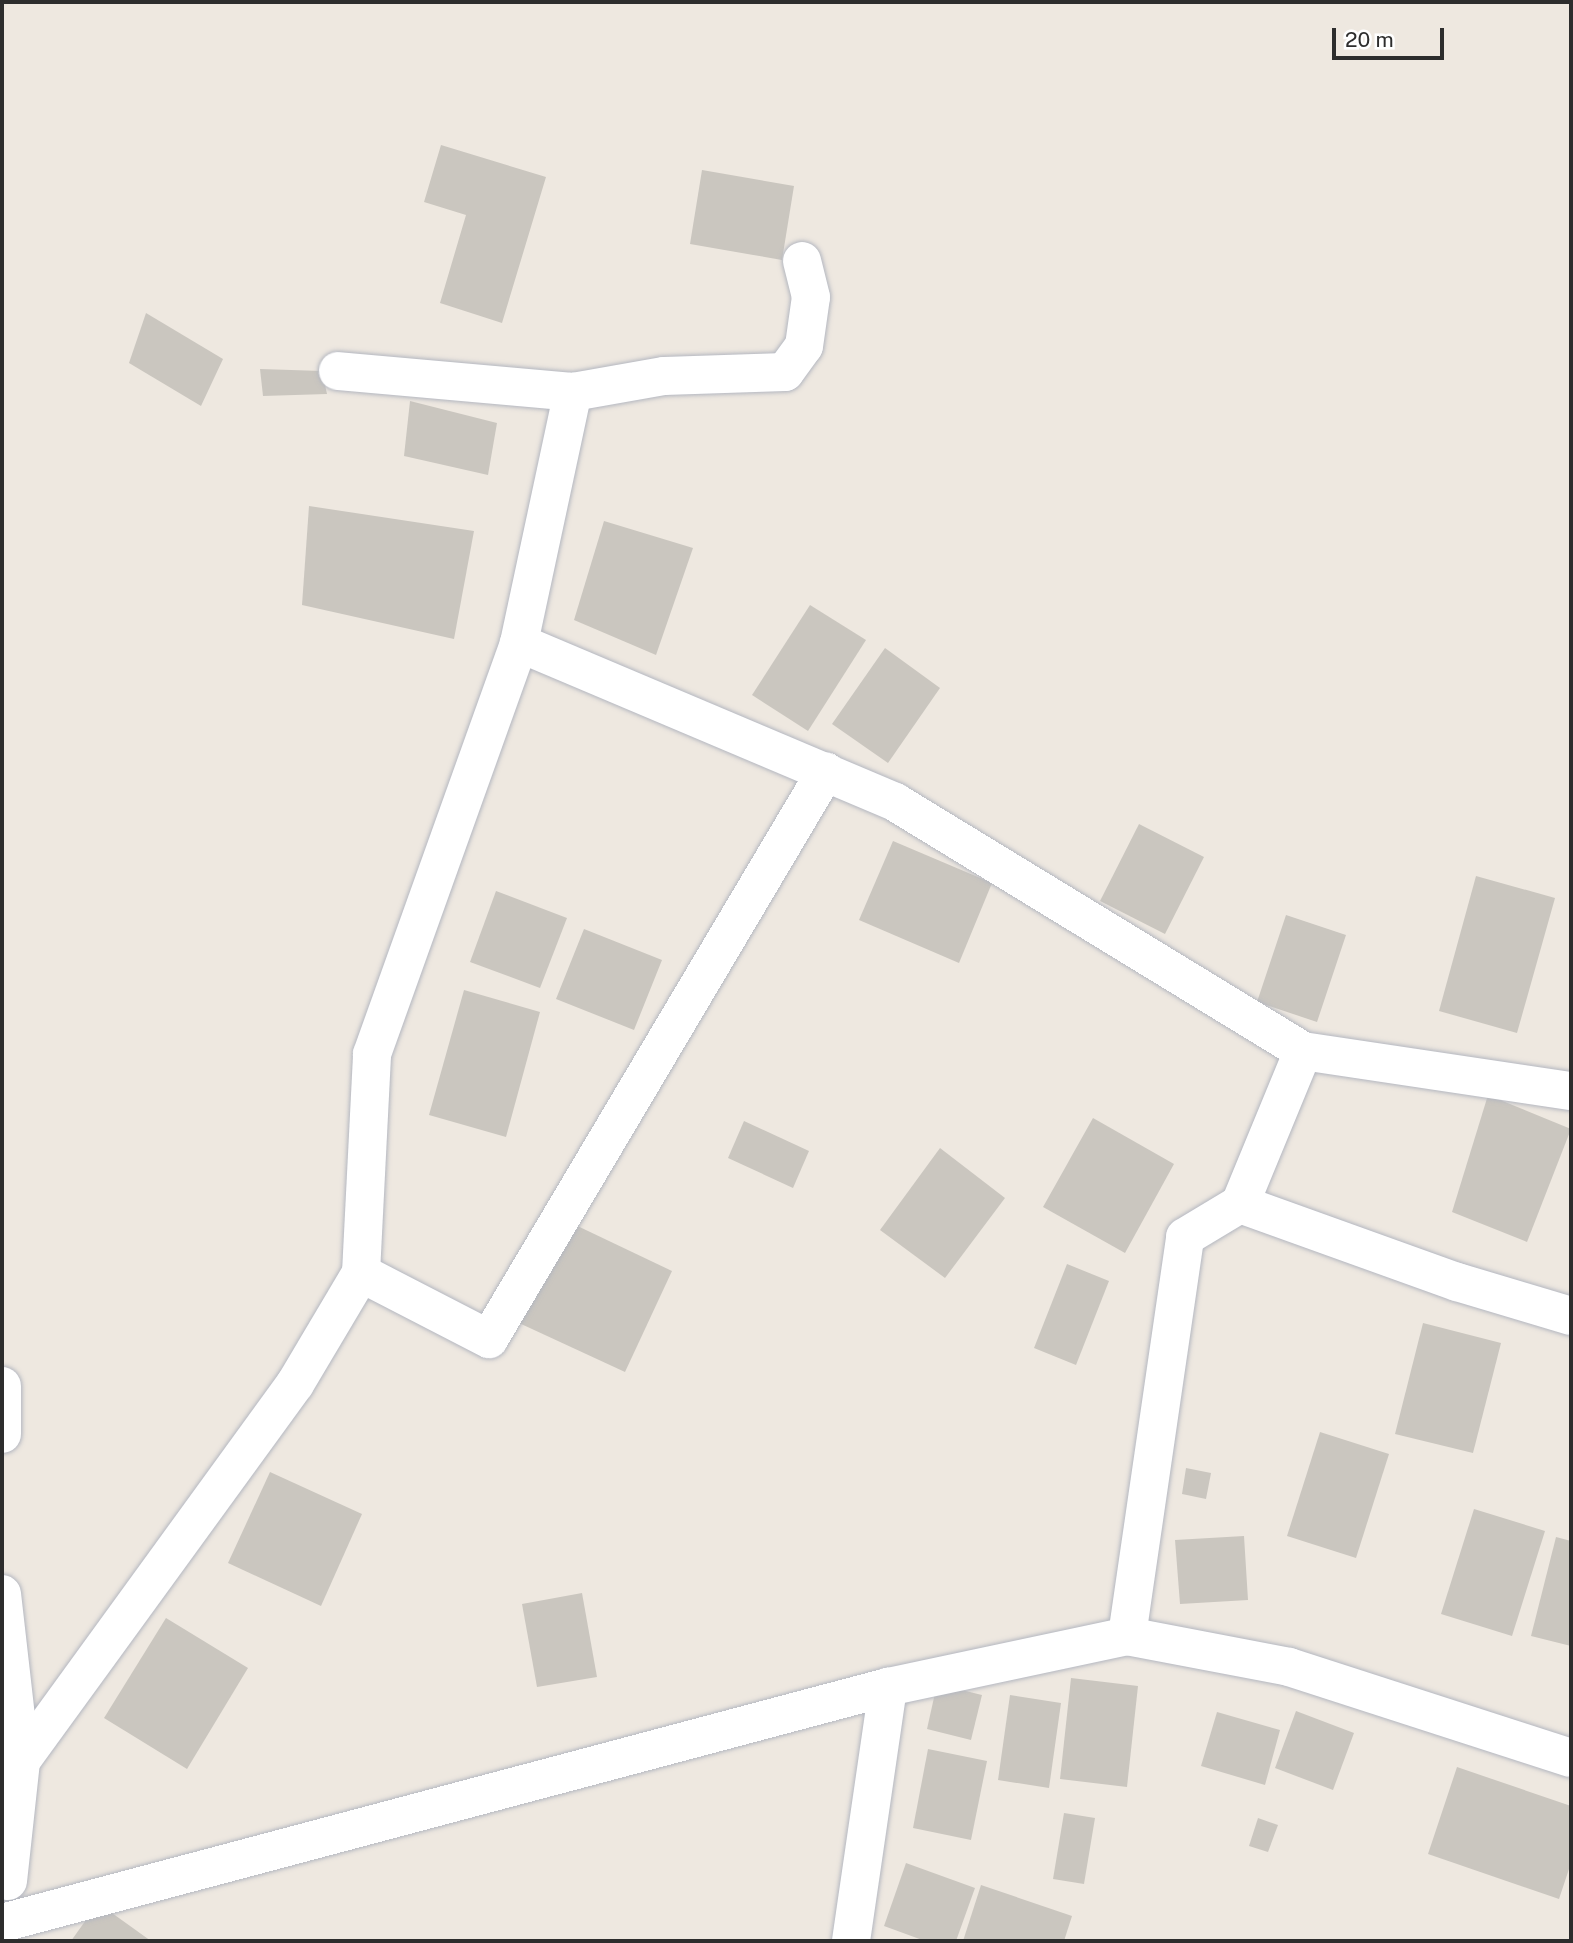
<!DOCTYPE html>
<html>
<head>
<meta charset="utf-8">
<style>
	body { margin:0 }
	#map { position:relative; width:1573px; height:1943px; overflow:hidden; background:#eee8e0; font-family:"Public Sans",sans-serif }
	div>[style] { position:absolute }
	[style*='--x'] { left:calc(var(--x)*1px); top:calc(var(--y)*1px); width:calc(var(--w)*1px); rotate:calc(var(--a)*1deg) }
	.building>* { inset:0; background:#cac6bf }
	.roads { filter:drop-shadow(0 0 2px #b4b7c0) drop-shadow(0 0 2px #b4b7c0) }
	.minor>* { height:38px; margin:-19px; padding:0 19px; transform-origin:19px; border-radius:19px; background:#fff }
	span { translate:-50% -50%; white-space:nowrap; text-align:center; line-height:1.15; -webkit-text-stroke:5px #fff; paint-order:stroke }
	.frame { position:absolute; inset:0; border:4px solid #2d2d2d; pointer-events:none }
	.scale { position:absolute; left:1332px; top:28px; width:112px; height:32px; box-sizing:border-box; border:4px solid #2d2d2d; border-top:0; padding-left:9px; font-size:21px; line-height:24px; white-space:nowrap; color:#2d2d2d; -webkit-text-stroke:5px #fff; paint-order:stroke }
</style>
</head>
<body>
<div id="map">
	<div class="building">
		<div style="clip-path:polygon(441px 145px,546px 177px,502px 323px,440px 303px,466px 215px,424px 202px)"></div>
		<div style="clip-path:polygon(702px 170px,794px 186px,782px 260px,690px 244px)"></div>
		<div style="clip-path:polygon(146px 313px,223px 359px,201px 406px,129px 363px)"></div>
		<div style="clip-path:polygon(260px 369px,322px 371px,327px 394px,263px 396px)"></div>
		<div style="clip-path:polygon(410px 401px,497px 423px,488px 475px,404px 456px)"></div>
		<div style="clip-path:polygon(309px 506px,474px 531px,454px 639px,302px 605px)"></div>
		<div style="clip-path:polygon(604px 521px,693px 548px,656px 655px,574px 620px)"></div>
		<div style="clip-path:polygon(810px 605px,866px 640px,808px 731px,752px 695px)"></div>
		<div style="clip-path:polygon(885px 648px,940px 688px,888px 763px,832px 724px)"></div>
		<div style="clip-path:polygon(1139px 824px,1204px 857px,1165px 934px,1100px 901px)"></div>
		<div style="clip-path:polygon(893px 841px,992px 883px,959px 963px,859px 920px)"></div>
		<div style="clip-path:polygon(1476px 876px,1555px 898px,1517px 1033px,1439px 1011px)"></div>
		<div style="clip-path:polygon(496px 891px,567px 918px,540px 988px,470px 962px)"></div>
		<div style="clip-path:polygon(1286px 915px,1346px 935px,1317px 1022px,1257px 1002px)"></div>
		<div style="clip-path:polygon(584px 929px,662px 960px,634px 1030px,556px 999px)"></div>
		<div style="clip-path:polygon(464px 990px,540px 1012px,506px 1137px,429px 1115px)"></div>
		<div style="clip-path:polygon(1488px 1095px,1571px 1129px,1527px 1242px,1452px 1212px)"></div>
		<div style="clip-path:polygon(1093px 1118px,1174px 1164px,1125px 1253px,1043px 1207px)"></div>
		<div style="clip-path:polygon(744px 1121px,809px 1151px,793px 1188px,728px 1158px)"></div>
		<div style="clip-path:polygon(940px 1148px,1005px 1198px,945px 1278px,880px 1230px)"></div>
		<div style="clip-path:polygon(567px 1221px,672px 1271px,625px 1372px,519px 1323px)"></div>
		<div style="clip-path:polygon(1067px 1264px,1109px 1281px,1076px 1365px,1034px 1348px)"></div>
		<div style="clip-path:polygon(1423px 1323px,1501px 1343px,1473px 1453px,1395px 1434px)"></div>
		<div style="clip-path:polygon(1320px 1432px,1389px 1454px,1356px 1558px,1287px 1536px)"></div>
		<div style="clip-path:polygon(1186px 1468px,1211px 1473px,1206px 1499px,1182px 1494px)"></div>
		<div style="clip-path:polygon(270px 1472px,362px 1514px,321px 1606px,228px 1563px)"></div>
		<div style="clip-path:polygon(1474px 1509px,1545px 1531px,1512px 1636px,1441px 1614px)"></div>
		<div style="clip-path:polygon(1244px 1536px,1248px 1600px,1180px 1604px,1175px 1540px)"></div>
		<div style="clip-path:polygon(1556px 1537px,1571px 1541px,1571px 1646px,1531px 1636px)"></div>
		<div style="clip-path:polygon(582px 1593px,597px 1677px,537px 1687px,522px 1604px)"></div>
		<div style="clip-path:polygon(166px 1618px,248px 1668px,187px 1769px,104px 1718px)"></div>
		<div style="clip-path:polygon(1071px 1678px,1138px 1686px,1127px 1787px,1060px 1779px)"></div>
		<div style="clip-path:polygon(937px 1684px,982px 1695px,971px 1740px,927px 1729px)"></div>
		<div style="clip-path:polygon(1010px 1695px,1061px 1703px,1049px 1788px,998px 1780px)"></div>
		<div style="clip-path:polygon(1296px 1711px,1354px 1733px,1333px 1790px,1275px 1768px)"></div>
		<div style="clip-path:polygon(1217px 1712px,1280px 1730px,1265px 1785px,1201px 1766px)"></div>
		<div style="clip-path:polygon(928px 1749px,987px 1761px,971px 1840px,913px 1828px)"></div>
		<div style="clip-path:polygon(1457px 1767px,1571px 1806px,1571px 1863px,1559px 1899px,1428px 1854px)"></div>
		<div style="clip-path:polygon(1064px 1813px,1095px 1818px,1084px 1884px,1053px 1879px)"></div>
		<div style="clip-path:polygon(1258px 1818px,1278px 1825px,1268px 1852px,1249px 1846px)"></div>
		<div style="clip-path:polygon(906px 1863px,975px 1888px,956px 1941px,925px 1941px,884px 1926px)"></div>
		<div style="clip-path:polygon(981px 1885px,1072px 1916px,1064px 1941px,963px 1941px)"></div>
		<div style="clip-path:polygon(98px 1903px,151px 1941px,71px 1941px)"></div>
	</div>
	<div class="roads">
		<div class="minor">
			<div style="--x:338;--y:371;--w:236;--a:5.1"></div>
			<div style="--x:519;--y:643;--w:408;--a:22.9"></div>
			<div style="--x:895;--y:802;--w:478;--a:31.4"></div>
			<div style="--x:1303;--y:1051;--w:271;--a:8.5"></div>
			<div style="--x:1240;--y:1204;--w:231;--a:19.8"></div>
			<div style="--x:1457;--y:1282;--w:119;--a:16.6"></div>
			<div style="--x:361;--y:1273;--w:144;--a:27.3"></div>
			<div style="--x:489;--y:1339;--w:660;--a:-59.32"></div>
			<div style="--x:2;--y:1386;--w:48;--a:90"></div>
			<div style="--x:2;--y:1594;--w:168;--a:83.5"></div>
			<div style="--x:1127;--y:1636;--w:403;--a:-81.7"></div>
			<div style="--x:1185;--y:1237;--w:64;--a:-31"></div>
			<div style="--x:1240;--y:1204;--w:165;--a:-67.6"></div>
			<div style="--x:8;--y:1881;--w:121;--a:-83.8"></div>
			<div style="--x:21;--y:1761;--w:466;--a:-54"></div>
			<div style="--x:295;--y:1384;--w:129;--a:-59.3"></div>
			<div style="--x:361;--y:1273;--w:219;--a:-87.1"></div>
			<div style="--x:372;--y:1054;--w:436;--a:-70.3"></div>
			<div style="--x:519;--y:643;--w:257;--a:-77.9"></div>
			<div style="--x:573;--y:392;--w:92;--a:-10"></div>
			<div style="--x:664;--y:376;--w:121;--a:-1.9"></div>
			<div style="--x:785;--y:372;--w:32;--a:-54"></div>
			<div style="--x:804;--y:346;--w:49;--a:-81.9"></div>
			<div style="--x:811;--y:297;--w:37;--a:-104"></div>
			<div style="--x:2;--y:1923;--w:917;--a:-14.92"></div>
			<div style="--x:888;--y:1687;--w:244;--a:-12"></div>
			<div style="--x:1127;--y:1636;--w:165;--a:10.8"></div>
			<div style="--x:1289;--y:1667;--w:296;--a:17.9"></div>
			<div style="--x:851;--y:1941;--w:257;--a:-81.7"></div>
		</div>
	</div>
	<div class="frame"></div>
	<div class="scale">20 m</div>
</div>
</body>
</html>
